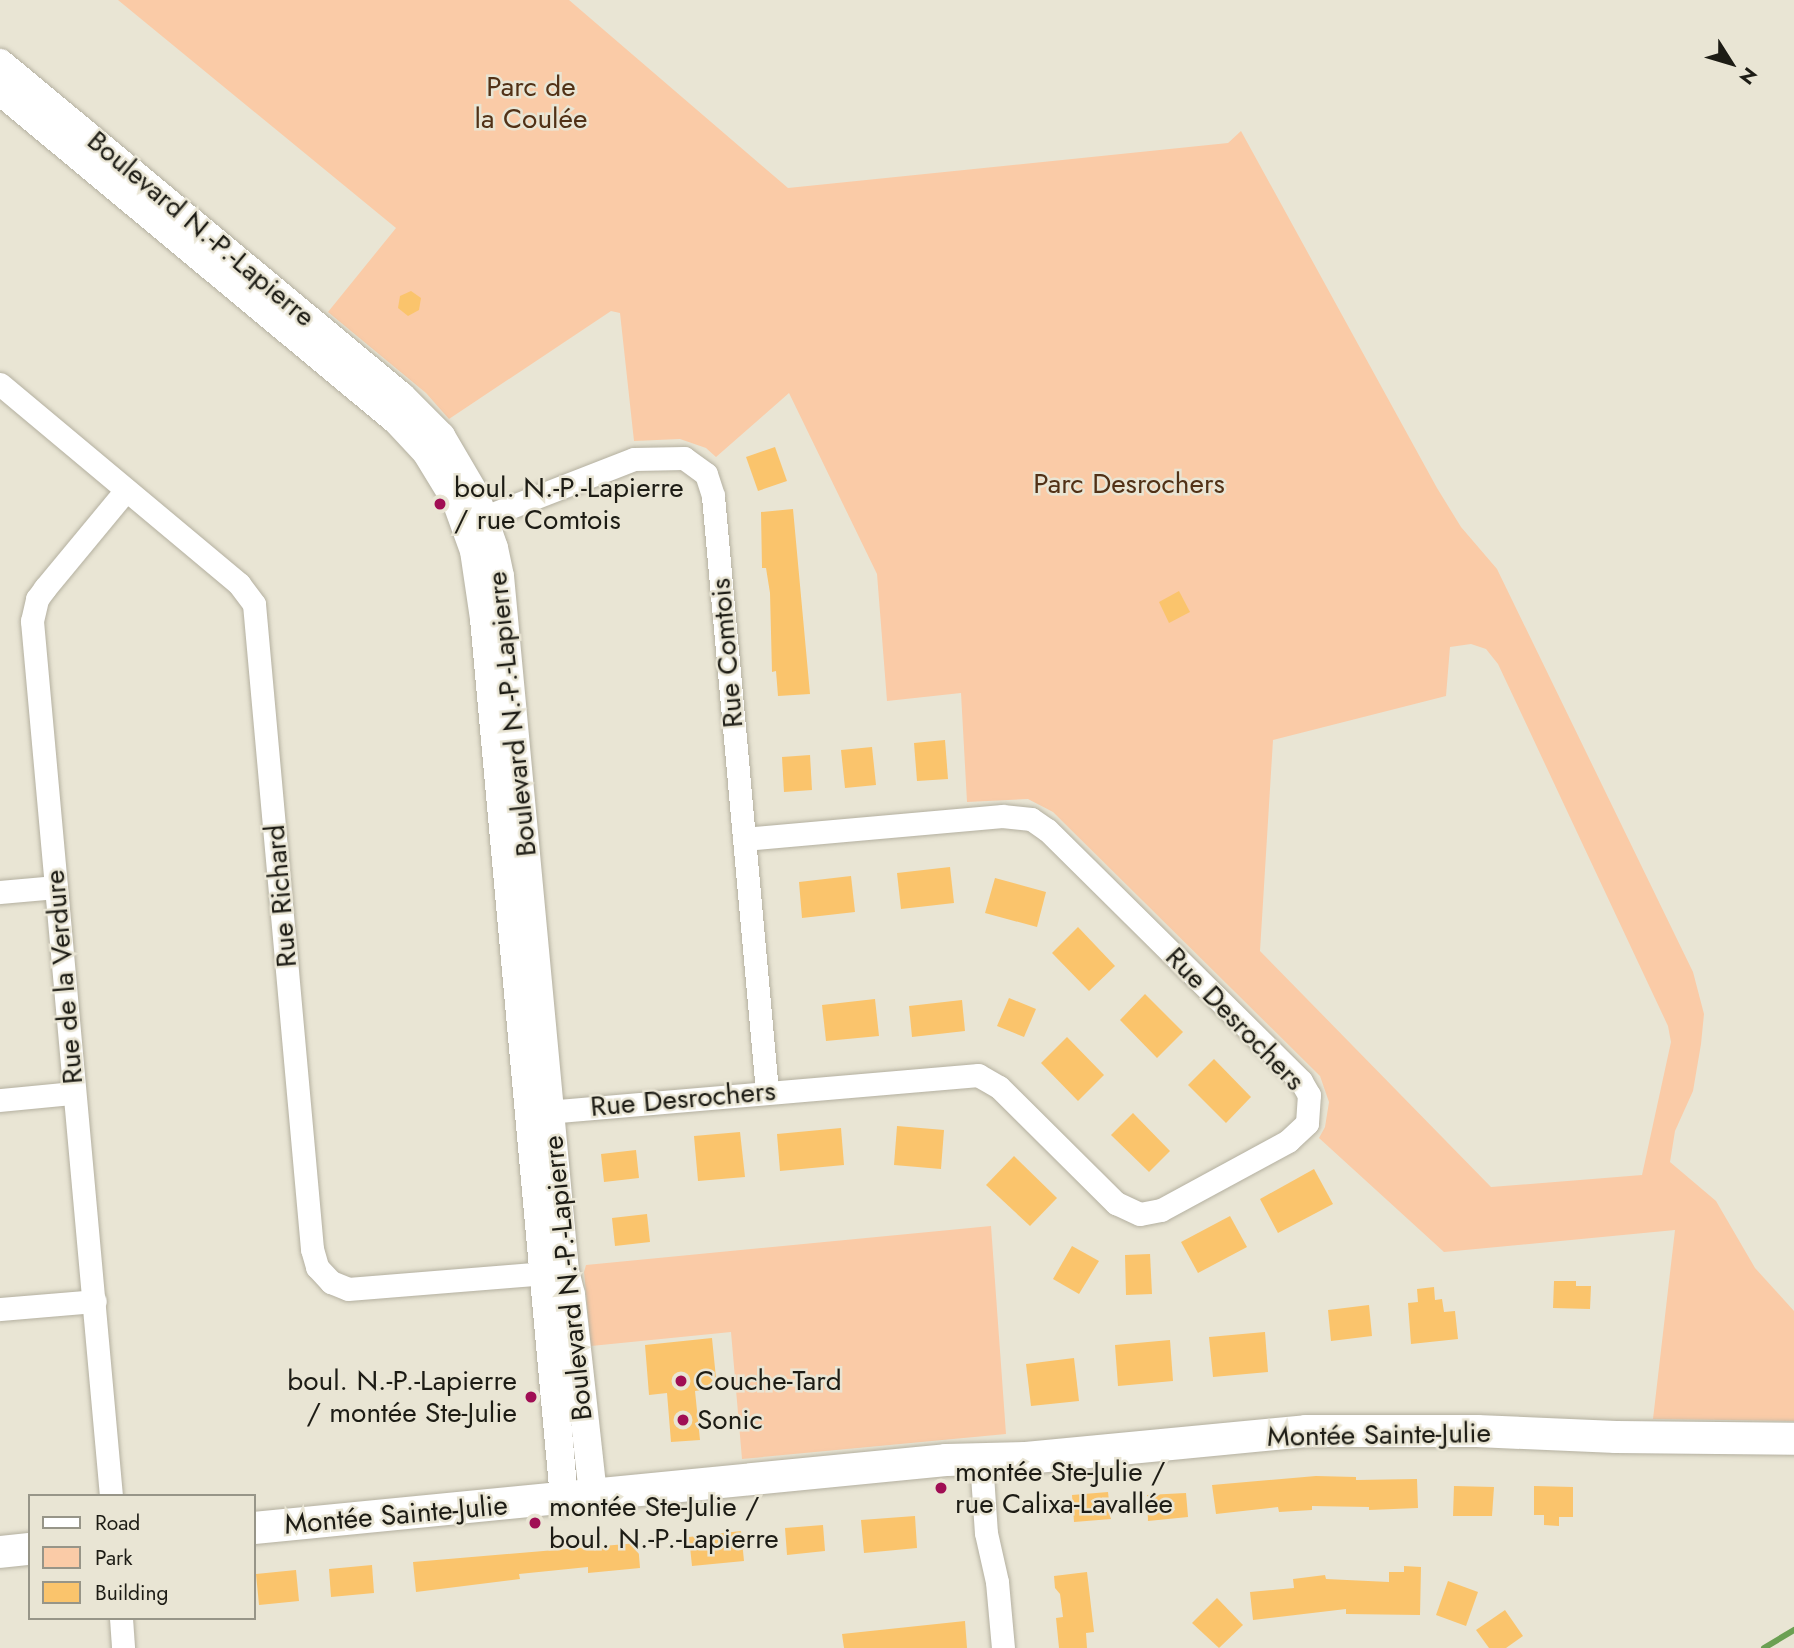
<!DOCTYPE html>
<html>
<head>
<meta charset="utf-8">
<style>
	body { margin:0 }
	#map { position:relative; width:1794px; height:1648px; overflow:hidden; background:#e9e5d4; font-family:Jost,sans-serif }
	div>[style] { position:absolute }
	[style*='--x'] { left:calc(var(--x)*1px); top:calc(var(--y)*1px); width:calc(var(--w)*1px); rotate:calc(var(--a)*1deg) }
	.green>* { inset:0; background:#facba7 }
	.stream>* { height:6px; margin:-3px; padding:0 3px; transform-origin:3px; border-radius:3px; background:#6ba053 }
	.building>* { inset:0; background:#fac46c }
	.roads { filter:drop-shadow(0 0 2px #b4b0a0) drop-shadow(0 0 2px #b4b0a0) }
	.minor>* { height:23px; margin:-11.5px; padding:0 11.5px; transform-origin:11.5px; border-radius:11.5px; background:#fff }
	.tertiary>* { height:28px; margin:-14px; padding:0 14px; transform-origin:14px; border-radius:14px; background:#fff }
	.secondary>* { height:32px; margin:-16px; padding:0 16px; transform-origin:16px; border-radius:16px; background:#fff }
	.dots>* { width:19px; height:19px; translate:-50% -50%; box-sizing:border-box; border:4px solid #e9e5d4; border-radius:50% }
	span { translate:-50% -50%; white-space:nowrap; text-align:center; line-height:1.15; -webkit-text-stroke:5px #e9e5d4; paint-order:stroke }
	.park-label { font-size:28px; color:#513116 }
	.street-label { font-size:28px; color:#1d1c15 }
	.poi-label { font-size:28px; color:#1d1c15 }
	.left { translate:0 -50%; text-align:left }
	.right { translate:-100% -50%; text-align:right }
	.legend { position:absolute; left:28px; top:1494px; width:228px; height:126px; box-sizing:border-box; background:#e9e5d4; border:2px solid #979588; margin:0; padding:9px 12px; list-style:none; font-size:21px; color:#1d1c15 }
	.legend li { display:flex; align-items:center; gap:14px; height:35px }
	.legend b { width:35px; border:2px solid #979588 }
	.north { position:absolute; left:1696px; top:28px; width:70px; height:70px; -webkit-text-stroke:5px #e9e5d4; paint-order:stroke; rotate:127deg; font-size:19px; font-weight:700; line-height:28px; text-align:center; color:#1d1c15 }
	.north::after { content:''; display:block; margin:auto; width:24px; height:32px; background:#1d1c15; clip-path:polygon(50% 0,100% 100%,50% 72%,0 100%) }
</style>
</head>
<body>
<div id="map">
	<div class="green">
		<div style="clip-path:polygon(evenodd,118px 0,569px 0,788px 188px,1228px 143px,1241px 131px,1437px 488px,1461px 527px,1497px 569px,1693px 972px,1704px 1014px,1701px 1044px,1693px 1091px,1675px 1131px,1670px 1162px,1716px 1201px,1755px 1268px,1794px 1311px,1794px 1421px,1653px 1419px,1675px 1230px,1444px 1252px,1319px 1138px,1325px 1127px,1329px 1102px,1320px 1076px,1053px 812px,1028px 799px,967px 802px,961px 693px,887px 701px,877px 574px,789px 393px,716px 457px,706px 448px,680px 439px,634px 441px,620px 313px,611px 311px,449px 419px,426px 393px,328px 312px,396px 228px,118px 0,1471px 644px,1486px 649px,1498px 664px,1668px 1026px,1671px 1042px,1642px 1175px,1491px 1187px,1260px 951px,1273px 740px,1446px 696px,1450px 647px,1471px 644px)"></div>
		<div style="clip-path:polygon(991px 1226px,1006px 1434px,742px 1459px,731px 1332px,591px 1346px,584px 1272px,586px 1265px)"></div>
	</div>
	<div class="stream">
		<div style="--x:1764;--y:1648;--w:35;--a:-31"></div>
	</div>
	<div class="building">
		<div style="clip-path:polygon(411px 291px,421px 298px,419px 310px,408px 316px,398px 308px,400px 296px)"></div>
		<div style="clip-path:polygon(775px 447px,787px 481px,758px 491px,746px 457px)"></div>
		<div style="clip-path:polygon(793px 509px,810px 694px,778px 696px,776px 671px,772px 672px,770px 593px,766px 568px,762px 568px,761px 512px)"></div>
		<div style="clip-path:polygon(1179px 591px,1190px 612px,1169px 623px,1159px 602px)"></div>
		<div style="clip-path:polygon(945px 740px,948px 779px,917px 781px,914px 743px)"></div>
		<div style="clip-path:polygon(872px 747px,876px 785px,845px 788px,841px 750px)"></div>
		<div style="clip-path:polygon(810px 755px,812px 790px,784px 792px,782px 757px)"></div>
		<div style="clip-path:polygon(950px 867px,954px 903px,901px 909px,897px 873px)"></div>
		<div style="clip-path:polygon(851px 876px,855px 912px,802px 918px,799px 882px)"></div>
		<div style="clip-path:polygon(995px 878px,1046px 892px,1037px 927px,985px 913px)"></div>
		<div style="clip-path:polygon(1078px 927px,1115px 966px,1089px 991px,1052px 953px)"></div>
		<div style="clip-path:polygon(1145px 994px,1183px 1032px,1157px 1058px,1120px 1020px)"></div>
		<div style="clip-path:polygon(1009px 998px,1036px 1009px,1024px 1037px,997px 1026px)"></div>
		<div style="clip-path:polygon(875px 999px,879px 1036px,826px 1041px,822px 1005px)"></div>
		<div style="clip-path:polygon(962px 1000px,965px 1031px,912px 1037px,909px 1006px)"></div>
		<div style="clip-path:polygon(1067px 1037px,1104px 1075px,1078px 1101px,1041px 1063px)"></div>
		<div style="clip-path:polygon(1214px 1059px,1251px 1097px,1226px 1123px,1188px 1085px)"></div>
		<div style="clip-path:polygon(1133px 1113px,1170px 1151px,1149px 1172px,1111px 1135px)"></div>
		<div style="clip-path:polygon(897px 1126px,944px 1130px,941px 1169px,894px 1165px)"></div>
		<div style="clip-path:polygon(841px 1128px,844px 1165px,780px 1171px,777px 1134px)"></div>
		<div style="clip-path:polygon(740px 1132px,745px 1177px,698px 1181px,694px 1136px)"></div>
		<div style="clip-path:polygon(636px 1150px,639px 1178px,604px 1182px,601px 1154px)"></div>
		<div style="clip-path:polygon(1014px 1156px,1057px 1198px,1030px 1226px,986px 1185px)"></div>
		<div style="clip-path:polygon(1314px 1169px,1333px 1204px,1278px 1233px,1260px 1199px)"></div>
		<div style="clip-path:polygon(647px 1214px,650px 1242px,615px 1246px,612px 1218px)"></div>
		<div style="clip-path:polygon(1230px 1216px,1247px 1247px,1198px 1273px,1181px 1242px)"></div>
		<div style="clip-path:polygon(1072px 1246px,1099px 1261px,1079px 1294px,1053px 1279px)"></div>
		<div style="clip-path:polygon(1150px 1254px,1152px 1294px,1126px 1295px,1125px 1255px)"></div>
		<div style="clip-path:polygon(1554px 1281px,1576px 1281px,1576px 1286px,1591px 1286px,1590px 1309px,1553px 1308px)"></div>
		<div style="clip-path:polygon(1434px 1287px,1435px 1300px,1442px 1299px,1444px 1312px,1455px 1311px,1458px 1339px,1411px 1344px,1408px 1303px,1418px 1302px,1417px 1289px)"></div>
		<div style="clip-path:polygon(1369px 1305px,1372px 1336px,1331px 1341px,1328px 1310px)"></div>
		<div style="clip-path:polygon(1265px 1332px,1268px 1372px,1213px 1377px,1209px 1337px)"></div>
		<div style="clip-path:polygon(712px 1338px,717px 1388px,695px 1391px,700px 1440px,671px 1442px,667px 1393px,649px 1395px,645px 1345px)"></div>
		<div style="clip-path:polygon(1170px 1340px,1173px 1381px,1118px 1386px,1115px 1345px)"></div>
		<div style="clip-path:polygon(1074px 1358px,1079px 1401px,1031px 1406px,1026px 1364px)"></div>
		<div style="clip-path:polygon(1316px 1476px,1356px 1477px,1356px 1480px,1417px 1479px,1418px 1508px,1369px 1510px,1369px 1507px,1312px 1506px,1312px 1510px,1279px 1512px,1278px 1507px,1216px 1514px,1212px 1485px)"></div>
		<div style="clip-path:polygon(1454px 1486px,1494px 1487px,1492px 1516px,1453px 1516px)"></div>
		<div style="clip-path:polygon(1534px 1486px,1573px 1487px,1573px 1517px,1559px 1517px,1559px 1526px,1544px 1525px,1544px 1515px,1534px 1515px)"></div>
		<div style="clip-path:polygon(1108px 1492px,1111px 1519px,1074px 1522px,1072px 1495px)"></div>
		<div style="clip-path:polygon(1186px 1493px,1188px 1517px,1148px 1521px,1147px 1495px)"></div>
		<div style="clip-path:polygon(915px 1516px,917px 1548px,864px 1553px,861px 1520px)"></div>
		<div style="clip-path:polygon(823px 1525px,825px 1551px,787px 1555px,785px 1528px)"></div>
		<div style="clip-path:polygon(741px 1531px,744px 1561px,692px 1566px,689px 1537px)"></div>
		<div style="clip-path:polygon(638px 1543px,640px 1568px,588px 1573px,588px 1567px,519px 1574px,520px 1579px,416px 1592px,413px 1562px)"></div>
		<div style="clip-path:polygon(372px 1565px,374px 1593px,331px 1597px,329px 1569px)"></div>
		<div style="clip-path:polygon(1404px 1566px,1421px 1567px,1420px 1615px,1346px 1614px,1346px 1609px,1253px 1620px,1250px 1592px,1294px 1588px,1293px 1579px,1325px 1575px,1326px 1579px,1389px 1582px,1389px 1572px,1404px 1572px)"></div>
		<div style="clip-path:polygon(296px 1570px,299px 1601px,259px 1605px,256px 1574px)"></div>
		<div style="clip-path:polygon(1087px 1572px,1094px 1632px,1086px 1633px,1087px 1648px,1059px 1648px,1056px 1618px,1063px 1617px,1060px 1594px,1055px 1588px,1054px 1576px)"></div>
		<div style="clip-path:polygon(1448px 1581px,1478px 1592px,1466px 1626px,1436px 1615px)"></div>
		<div style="clip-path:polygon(1217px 1598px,1243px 1625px,1219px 1648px,1192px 1623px)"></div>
		<div style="clip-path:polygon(1505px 1610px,1523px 1636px,1506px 1648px,1489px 1648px,1476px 1630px)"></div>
		<div style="clip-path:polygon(965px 1621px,967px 1648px,844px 1648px,842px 1634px)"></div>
	</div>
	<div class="roads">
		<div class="minor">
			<div style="--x:0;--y:384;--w:312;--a:39.9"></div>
			<div style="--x:239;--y:584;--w:25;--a:53"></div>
			<div style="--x:254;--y:604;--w:648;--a:84.86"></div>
			<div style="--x:312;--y:1249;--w:19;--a:74"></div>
			<div style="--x:317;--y:1267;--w:21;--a:47"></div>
			<div style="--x:331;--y:1282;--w:18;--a:22"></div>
			<div style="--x:348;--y:1289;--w:211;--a:-4.6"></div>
			<div style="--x:467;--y:524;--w:179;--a:-21.3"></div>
			<div style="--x:634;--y:459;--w:50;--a:-1.1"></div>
			<div style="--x:684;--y:458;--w:27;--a:36"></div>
			<div style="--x:706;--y:474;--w:23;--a:72"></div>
			<div style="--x:713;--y:496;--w:598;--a:84.82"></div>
			<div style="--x:0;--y:892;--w:56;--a:-5.1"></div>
			<div style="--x:0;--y:1100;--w:73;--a:-5.5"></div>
			<div style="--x:535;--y:1113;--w:445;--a:-4.9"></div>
			<div style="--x:978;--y:1075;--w:24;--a:30"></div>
			<div style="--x:999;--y:1087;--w:165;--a:44.8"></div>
			<div style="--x:1116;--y:1203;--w:26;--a:25"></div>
			<div style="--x:1140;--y:1214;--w:21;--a:-11"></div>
			<div style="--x:1161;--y:1210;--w:145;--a:-28.5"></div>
			<div style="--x:1288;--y:1141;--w:26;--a:-43"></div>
			<div style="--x:1307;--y:1123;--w:28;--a:-86"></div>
			<div style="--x:1309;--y:1095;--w:16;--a:-120"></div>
			<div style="--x:1301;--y:1081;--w:357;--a:-135.3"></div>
			<div style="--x:1047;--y:830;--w:19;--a:-145"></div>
			<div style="--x:1031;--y:819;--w:29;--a:-174"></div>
			<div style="--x:1002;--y:816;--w:259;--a:174.9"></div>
			<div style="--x:0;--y:1309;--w:95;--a:-4.8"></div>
			<div style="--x:981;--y:1460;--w:73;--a:86.1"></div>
			<div style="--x:986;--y:1533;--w:50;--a:77.3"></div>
			<div style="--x:997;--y:1582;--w:66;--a:84.8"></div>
			<div style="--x:111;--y:1496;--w:879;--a:-95.16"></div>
			<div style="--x:32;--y:621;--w:23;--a:-77"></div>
			<div style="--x:37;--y:599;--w:14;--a:-54"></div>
			<div style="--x:45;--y:588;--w:127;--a:-50.4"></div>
			<div style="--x:121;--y:1618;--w:30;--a:86"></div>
		</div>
		<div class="tertiary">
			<div style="--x:0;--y:63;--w:521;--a:39.71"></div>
			<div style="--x:401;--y:396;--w:57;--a:45"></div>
			<div style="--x:441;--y:436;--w:67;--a:59.6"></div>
			<div style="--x:475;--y:494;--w:57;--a:70.6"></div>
			<div style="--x:494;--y:548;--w:29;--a:78"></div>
			<div style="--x:500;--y:576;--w:698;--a:84.66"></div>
			<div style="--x:565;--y:1271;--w:25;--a:76"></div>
			<div style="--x:571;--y:1295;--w:201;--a:83.7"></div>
			<div style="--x:0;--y:91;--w:516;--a:39.73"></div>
			<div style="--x:397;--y:421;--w:42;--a:46.9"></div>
			<div style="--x:426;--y:452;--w:57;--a:58.5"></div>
			<div style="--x:456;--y:501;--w:53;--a:70.2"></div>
			<div style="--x:474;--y:551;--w:69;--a:81.6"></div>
			<div style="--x:484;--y:619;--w:883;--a:84.8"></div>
		</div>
		<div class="secondary">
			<div style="--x:254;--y:1528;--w:695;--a:-5.61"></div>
			<div style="--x:946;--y:1460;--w:80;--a:-1.4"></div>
			<div style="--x:1026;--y:1458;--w:281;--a:-5.5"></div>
			<div style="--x:1306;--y:1431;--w:171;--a:0"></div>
			<div style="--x:1477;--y:1431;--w:139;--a:2.5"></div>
			<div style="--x:1616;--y:1437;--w:178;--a:0.6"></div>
			<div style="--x:0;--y:1552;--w:30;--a:-6"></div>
		</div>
	</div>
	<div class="dots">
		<div style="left:440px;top:504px;background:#a00e54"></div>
		<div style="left:681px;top:1381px;background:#a00e54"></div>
		<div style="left:531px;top:1397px;background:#a00e54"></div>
		<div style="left:683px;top:1420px;background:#a00e54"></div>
		<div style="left:941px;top:1488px;background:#a00e54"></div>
		<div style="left:535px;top:1523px;background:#a00e54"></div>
	</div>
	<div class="park-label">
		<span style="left:531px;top:103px">Parc de<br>la Coulée</span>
		<span style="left:1129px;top:484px">Parc Desrochers</span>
	</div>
	<div class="street-label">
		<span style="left:201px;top:229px;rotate:40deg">Boulevard N.-P.-Lapierre</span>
		<span style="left:727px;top:653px;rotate:-95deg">Rue Comtois</span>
		<span style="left:512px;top:714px;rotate:-96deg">Boulevard N.-P.-Lapierre</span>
		<span style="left:281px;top:896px;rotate:-95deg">Rue Richard</span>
		<span style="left:64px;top:977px;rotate:-95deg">Rue de la Verdure</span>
		<span style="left:1235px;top:1019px;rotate:46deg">Rue Desrochers</span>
		<span style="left:683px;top:1099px;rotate:-5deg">Rue Desrochers</span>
		<span style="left:568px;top:1278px;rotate:-96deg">Boulevard N.-P.-Lapierre</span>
		<span style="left:1379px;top:1435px;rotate:-1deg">Montée Sainte-Julie</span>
		<span style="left:396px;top:1515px;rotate:-5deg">Montée Sainte-Julie</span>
	</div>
	<div class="poi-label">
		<span class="left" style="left:454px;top:504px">boul. N.-P.-Lapierre<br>/ rue Comtois</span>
		<span class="right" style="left:517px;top:1397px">boul. N.-P.-Lapierre<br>/ montée Ste-Julie</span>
		<span class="left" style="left:695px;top:1381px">Couche-Tard</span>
		<span class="left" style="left:697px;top:1420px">Sonic</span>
		<span class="left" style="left:955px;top:1488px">montée Ste-Julie /<br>rue Calixa-Lavallée</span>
		<span class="left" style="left:549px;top:1523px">montée Ste-Julie /<br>boul. N.-P.-Lapierre</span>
	</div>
	<ul class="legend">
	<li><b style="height:9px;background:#fff"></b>Road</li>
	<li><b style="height:19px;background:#facba7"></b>Park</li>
	<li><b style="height:19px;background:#fac46c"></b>Building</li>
	</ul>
	<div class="north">N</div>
</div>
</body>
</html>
